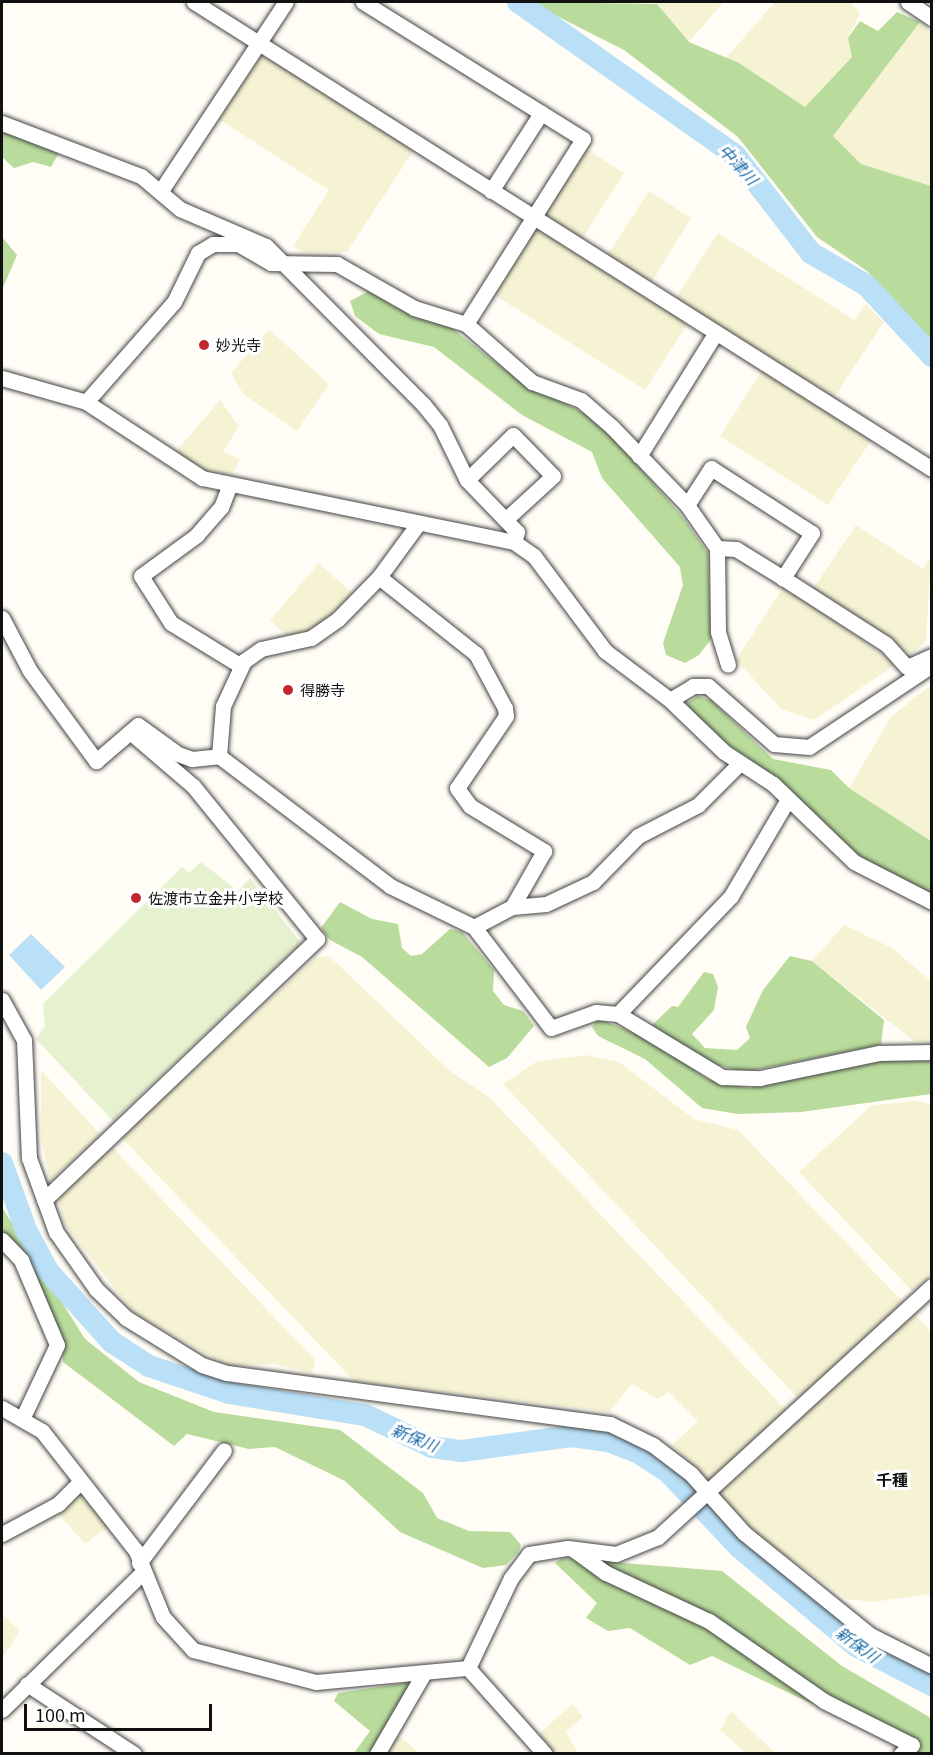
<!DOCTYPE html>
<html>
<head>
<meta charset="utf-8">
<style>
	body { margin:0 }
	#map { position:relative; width:933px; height:1755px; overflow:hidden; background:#fffdf5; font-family:Georgia,"Noto Sans JP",serif }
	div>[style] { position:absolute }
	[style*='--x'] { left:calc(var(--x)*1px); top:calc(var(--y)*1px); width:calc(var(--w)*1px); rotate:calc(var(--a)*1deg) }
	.farmland>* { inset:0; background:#f6f3d4 }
	.forest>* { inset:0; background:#b9dc9c }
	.pitch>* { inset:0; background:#e6f2cf }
	.water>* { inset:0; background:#b9e0f7 }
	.river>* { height:22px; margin:-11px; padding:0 11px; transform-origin:11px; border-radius:11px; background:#b9e0f7 }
	.roads { filter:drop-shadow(0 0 2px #444) drop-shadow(0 0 2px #444) }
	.minor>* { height:15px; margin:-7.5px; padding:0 7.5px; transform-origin:7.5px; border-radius:7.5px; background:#fff }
	.dots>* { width:16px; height:16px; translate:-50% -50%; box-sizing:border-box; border:3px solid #fff; border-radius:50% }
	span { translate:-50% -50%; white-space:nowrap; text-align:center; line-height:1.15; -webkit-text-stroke:6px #fff; paint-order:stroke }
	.poi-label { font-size:15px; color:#111 }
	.left { translate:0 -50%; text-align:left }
	.water-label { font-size:16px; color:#1768a6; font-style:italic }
	.neighbourhood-label { font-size:16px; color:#111; font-weight:700 }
	.frame { position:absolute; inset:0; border:3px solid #111; pointer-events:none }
	.scale { position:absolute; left:24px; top:1704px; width:188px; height:27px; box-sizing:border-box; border:3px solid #111; border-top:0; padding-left:8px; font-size:18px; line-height:21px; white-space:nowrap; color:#111; -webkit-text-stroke:4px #fff; paint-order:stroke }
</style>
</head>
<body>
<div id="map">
	<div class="farmland">
		<div style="clip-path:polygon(643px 2px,724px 2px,689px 42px,657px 4px)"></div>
		<div style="clip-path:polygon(775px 2px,851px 2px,860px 13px,848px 38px,852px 57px,805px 108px,726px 58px)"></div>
		<div style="clip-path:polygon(920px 22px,931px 30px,931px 186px,861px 164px,833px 136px)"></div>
		<div style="clip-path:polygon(260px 51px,415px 148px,347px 252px,306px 253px,293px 246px,329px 190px,215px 117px)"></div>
		<div style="clip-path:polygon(585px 148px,624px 173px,582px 239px,543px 215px)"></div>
		<div style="clip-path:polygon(649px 191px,691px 218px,651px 283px,606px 257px)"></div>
		<div style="clip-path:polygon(539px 226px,688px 323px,645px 390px,493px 294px)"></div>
		<div style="clip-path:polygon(718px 233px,854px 320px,866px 304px,884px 322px,834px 397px,675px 299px)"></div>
		<div style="clip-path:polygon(269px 329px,329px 384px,297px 431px,243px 394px,231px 373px)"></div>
		<div style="clip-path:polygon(763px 369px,872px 439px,828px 505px,720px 436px)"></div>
		<div style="clip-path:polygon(220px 400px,239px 426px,223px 452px,240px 459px,232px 475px,203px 471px,175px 453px)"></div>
		<div style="clip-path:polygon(856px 525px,923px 569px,931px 556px,926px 641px,911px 654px,813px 589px)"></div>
		<div style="clip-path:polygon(319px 563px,353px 594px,310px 633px,287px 636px,270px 620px)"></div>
		<div style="clip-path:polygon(784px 586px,896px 664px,814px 720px,781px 709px,736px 660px)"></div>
		<div style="clip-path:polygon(928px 687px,931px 689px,931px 842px,849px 788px,891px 717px)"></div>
		<div style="clip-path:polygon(844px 925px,892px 948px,931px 981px,931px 1043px,914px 1041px,812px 961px)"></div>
		<div style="clip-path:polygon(329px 956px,450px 1071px,489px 1097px,787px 1411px,711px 1482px,672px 1445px,698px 1421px,669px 1392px,657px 1399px,632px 1384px,609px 1412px,354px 1381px,121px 1137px,315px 958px)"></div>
		<div style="clip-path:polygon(585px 1055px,619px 1062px,694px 1119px,738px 1130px,903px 1302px,799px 1399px,503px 1084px,536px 1062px)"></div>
		<div style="clip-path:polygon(41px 1070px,100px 1134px,50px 1181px,41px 1138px)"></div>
		<div style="clip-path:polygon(917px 1101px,931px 1104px,932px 1274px,912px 1291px,799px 1172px,872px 1105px)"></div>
		<div style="clip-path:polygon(112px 1147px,315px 1360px,312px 1373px,275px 1364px,228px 1366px,134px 1313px,64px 1223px,59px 1199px)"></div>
		<div style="clip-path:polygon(914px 1314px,931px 1332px,931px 1594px,873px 1602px,847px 1599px,741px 1524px,720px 1493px)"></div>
		<div style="clip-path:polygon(78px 1491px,109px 1526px,85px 1544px,55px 1510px)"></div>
		<div style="clip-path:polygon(2px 1614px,20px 1631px,2px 1658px)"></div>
		<div style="clip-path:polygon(572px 1704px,583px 1717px,566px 1732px,578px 1753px,555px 1753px,539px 1734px)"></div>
		<div style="clip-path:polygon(731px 1711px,775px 1753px,746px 1753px,720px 1730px)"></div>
		<div style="clip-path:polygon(397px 1735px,409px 1744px,419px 1753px,385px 1754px)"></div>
	</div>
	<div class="forest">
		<div style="clip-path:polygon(529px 2px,657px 4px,689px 42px,739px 63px,805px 107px,852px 57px,848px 38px,860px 21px,878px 31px,897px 12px,920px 22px,833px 136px,861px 164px,931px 186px,931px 344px,867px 271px,817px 237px,738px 137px,624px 50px)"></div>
		<div style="clip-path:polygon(2px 130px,60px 151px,51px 167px,33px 162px,14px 168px,2px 157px)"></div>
		<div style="clip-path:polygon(2px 237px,17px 255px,2px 290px)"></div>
		<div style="clip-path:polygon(369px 291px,393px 306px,446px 324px,517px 379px,599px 421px,682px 516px,708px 553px,711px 639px,699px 655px,685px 663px,666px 655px,663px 643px,683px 585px,680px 567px,602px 478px,592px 452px,522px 415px,434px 347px,379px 334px,355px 316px,350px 301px)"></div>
		<div style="clip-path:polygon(698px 696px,711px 700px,773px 759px,831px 770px,849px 788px,931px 841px,931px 897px,865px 863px,774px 777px,710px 732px,688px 710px,687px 703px)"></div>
		<div style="clip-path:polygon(340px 902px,372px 919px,398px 924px,402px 948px,411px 956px,422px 954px,450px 929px,462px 932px,494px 970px,493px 991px,504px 1005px,523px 1011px,534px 1026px,507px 1058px,489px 1067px,362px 957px,330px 940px,321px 928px)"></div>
		<div style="clip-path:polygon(790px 956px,812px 961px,884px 1020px,881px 1045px,744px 1072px,706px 1062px,652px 1025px,672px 1006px,678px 1007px,704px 972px,713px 974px,718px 987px,714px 1010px,692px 1034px,705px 1048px,737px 1050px,750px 1038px,746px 1027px,763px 990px)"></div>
		<div style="clip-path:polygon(598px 1019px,649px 1038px,707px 1079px,749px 1088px,881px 1060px,931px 1061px,931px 1094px,801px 1112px,738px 1114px,702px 1108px,645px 1059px,598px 1036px,592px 1027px)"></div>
		<div style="clip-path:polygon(2px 1207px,85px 1339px,139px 1382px,214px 1412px,340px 1430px,423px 1493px,437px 1518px,469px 1531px,510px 1532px,521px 1545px,518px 1552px,506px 1565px,483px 1568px,439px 1549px,400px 1532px,345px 1481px,275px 1447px,249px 1449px,187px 1434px,174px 1446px,63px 1362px,63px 1343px,12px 1241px,2px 1232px)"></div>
		<div style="clip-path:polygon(563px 1558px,722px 1571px,842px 1666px,931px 1718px,931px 1753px,908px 1753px,918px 1745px,837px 1705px,810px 1703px,712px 1656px,690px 1665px,630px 1628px,608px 1631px,586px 1618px,597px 1603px,555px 1563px)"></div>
		<div style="clip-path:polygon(412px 1682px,369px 1753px,354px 1753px,370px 1731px,334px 1701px,338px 1693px)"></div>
	</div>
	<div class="pitch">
		<div style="clip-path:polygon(201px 862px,238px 891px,250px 878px,301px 943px,113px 1121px,36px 1039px,45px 1026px,43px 1004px,182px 867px,189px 873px)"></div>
	</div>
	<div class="water">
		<div style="clip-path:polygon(31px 934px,65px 967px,41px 990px,9px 955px)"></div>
	</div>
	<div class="river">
		<div style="--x:518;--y:2;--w:266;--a:35.2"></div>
		<div style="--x:735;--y:155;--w:124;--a:52.2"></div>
		<div style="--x:811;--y:253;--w:64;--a:30.2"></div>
		<div style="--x:866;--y:285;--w:97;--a:47.1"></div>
		<div style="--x:2;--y:1163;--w:71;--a:70.3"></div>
		<div style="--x:26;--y:1230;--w:47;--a:61.8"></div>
		<div style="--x:48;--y:1271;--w:96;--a:48"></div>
		<div style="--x:112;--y:1342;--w:44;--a:33"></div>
		<div style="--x:149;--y:1366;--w:84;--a:18.6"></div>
		<div style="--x:229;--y:1393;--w:138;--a:9.2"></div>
		<div style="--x:365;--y:1415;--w:74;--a:25.5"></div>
		<div style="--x:432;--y:1447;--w:30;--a:8"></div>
		<div style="--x:462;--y:1451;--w:110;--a:-7.8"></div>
		<div style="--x:571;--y:1436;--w:37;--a:8"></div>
		<div style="--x:608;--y:1441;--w:33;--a:21"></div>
		<div style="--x:639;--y:1453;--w:33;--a:33"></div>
		<div style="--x:667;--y:1471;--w:105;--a:46.5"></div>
		<div style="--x:739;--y:1547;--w:153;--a:40.2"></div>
		<div style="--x:856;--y:1646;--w:85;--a:27.2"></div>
	</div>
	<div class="roads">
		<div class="minor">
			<div style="--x:194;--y:2;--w:873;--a:32.33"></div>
			<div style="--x:363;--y:2;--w:259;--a:31.9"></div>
			<div style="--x:583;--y:139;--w:219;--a:122.3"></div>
			<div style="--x:908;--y:2;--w:29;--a:34"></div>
			<div style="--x:2;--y:123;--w:149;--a:20.9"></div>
			<div style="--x:141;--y:176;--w:51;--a:40.2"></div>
			<div style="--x:180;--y:209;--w:94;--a:23.3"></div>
			<div style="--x:266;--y:246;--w:223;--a:45.2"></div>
			<div style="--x:423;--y:404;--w:27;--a:51"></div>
			<div style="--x:440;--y:425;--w:61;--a:63.9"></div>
			<div style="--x:467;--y:480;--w:72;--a:46.1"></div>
			<div style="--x:517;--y:532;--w:10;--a:107"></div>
			<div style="--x:162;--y:189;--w:224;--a:-56.5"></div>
			<div style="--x:491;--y:191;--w:93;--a:-57.3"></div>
			<div style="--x:2;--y:378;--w:87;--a:15.9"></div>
			<div style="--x:86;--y:402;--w:139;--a:33.2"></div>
			<div style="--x:202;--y:478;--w:318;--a:11.6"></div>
			<div style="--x:514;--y:542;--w:24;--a:35"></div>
			<div style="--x:534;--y:556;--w:119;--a:53.2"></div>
			<div style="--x:605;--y:651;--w:81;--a:37"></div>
			<div style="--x:670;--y:700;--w:75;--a:43.9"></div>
			<div style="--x:724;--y:752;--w:59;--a:33.1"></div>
			<div style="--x:773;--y:784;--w:112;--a:43.9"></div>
			<div style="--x:854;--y:862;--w:88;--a:27.1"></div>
			<div style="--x:86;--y:402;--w:133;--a:-48.7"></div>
			<div style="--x:174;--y:302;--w:55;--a:-63.9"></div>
			<div style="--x:198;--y:253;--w:17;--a:-31"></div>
			<div style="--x:213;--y:244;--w:25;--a:0"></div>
			<div style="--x:238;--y:244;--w:38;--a:30"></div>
			<div style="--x:271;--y:263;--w:66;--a:0.9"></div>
			<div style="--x:337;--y:264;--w:89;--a:29.7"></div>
			<div style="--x:414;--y:308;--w:54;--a:17.1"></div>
			<div style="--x:466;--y:324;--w:88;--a:41.3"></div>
			<div style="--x:532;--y:382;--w:52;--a:20.2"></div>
			<div style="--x:581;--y:400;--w:41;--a:41.1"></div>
			<div style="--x:612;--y:427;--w:108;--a:46.1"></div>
			<div style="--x:687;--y:505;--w:52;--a:55.1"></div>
			<div style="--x:717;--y:548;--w:84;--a:89.3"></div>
			<div style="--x:718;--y:632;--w:34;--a:73"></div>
			<div style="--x:639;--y:456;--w:144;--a:-58.1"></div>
			<div style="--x:467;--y:480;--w:64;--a:-44.4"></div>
			<div style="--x:513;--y:435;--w:57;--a:45.7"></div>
			<div style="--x:553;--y:476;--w:64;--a:137.5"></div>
			<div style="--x:230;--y:484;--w:25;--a:111"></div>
			<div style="--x:221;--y:507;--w:37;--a:131"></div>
			<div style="--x:197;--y:535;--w:69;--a:143.8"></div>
			<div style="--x:141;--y:576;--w:56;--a:57.4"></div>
			<div style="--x:171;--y:623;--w:82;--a:31.6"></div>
			<div style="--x:687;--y:505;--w:44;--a:-57"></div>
			<div style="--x:711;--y:468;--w:120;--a:32.8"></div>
			<div style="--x:812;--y:533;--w:54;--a:122.8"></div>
			<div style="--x:717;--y:548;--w:19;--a:3"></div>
			<div style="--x:736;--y:549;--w:55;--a:31.7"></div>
			<div style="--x:783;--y:578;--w:122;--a:32.7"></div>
			<div style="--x:886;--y:644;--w:31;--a:48"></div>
			<div style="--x:907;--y:667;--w:27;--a:-24"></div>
			<div style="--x:379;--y:577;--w:124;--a:38.4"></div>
			<div style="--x:476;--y:654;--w:61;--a:61.8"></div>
			<div style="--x:505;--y:708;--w:8;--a:83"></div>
			<div style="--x:506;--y:716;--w:87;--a:124.2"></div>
			<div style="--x:457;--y:788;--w:22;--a:54"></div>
			<div style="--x:470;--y:806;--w:87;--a:31.3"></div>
			<div style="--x:544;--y:851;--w:64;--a:119.7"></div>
			<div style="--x:2;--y:618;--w:60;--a:62.2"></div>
			<div style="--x:30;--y:671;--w:112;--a:53.7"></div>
			<div style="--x:96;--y:761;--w:55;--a:-40.6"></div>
			<div style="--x:138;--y:725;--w:49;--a:35.9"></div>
			<div style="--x:178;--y:754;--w:15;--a:20"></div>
			<div style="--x:192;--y:759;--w:27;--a:-6"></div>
			<div style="--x:219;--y:756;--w:215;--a:37.2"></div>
			<div style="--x:390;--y:886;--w:93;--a:26"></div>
			<div style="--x:474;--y:927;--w:43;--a:-27.8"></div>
			<div style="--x:512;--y:907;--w:34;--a:-5"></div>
			<div style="--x:546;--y:904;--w:52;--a:-25.1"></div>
			<div style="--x:593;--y:882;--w:64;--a:-45.6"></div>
			<div style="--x:638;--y:836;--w:68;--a:-27.3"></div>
			<div style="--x:698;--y:805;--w:59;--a:-45"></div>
			<div style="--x:670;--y:700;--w:27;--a:-31"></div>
			<div style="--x:693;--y:686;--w:15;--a:0"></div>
			<div style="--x:708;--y:686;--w:88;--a:41.3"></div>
			<div style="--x:774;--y:744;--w:35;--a:5"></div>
			<div style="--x:809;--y:747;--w:148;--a:-33.7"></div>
			<div style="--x:219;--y:756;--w:50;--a:-85.4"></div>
			<div style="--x:223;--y:706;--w:50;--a:-65"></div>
			<div style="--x:244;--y:661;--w:21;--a:-35"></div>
			<div style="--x:261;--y:649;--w:51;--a:-12.4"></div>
			<div style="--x:311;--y:638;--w:33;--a:-35"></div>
			<div style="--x:338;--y:619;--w:59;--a:-45.7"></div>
			<div style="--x:379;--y:577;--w:66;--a:-53.7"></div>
			<div style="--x:474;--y:927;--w:127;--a:52.7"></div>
			<div style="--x:551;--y:1028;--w:48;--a:-19.6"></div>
			<div style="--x:596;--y:1012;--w:22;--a:5"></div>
			<div style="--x:618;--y:1014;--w:163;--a:-46.2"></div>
			<div style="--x:731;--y:896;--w:110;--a:-59.5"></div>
			<div style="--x:2;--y:1000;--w:46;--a:61.2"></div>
			<div style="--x:24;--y:1040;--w:118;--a:87.6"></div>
			<div style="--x:29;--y:1158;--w:79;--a:70"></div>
			<div style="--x:56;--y:1232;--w:70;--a:54.9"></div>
			<div style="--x:96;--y:1289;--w:42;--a:44"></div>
			<div style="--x:126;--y:1318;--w:89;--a:31.7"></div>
			<div style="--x:202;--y:1365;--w:26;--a:18"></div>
			<div style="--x:227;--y:1373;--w:386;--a:7.6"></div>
			<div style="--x:610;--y:1424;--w:48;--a:26"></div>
			<div style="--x:653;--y:1445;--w:48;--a:37.3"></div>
			<div style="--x:691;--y:1474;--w:79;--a:48.1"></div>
			<div style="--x:744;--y:1533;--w:162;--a:39"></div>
			<div style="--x:870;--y:1635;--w:69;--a:26.6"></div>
			<div style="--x:618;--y:1014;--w:122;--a:31.2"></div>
			<div style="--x:722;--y:1077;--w:38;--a:2"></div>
			<div style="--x:760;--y:1078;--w:122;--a:-11.9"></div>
			<div style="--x:879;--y:1053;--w:53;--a:-1.1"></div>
			<div style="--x:44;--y:1200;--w:378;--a:-43.7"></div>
			<div style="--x:317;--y:939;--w:197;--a:-129"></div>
			<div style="--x:193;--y:786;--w:83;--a:-139.4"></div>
			<div style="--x:2;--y:1240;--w:28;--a:46"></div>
			<div style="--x:21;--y:1260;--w:92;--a:67"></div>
			<div style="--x:57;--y:1345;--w:82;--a:115.3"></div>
			<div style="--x:2;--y:1408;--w:46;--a:29.9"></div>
			<div style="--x:42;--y:1431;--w:152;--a:51.9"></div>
			<div style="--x:136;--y:1551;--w:71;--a:67.8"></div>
			<div style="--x:163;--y:1617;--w:45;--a:47.7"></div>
			<div style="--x:193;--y:1650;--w:127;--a:14.6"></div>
			<div style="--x:316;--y:1682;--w:153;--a:-5.3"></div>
			<div style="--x:2;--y:1534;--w:64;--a:-28.2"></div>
			<div style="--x:58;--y:1504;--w:30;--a:-45"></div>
			<div style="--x:574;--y:1550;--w:39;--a:36"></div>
			<div style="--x:606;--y:1573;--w:114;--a:25"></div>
			<div style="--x:709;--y:1621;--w:140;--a:34.8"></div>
			<div style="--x:824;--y:1701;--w:98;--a:26.6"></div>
			<div style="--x:912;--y:1745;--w:14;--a:141"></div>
			<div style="--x:139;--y:1563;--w:141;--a:-53"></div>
			<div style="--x:468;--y:1668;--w:100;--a:-64.5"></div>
			<div style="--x:511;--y:1578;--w:30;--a:-53"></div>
			<div style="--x:529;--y:1554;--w:39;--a:-9"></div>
			<div style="--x:568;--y:1548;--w:48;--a:7.1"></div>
			<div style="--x:616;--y:1554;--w:45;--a:-22"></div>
			<div style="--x:658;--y:1537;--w:372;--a:-42.5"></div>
			<div style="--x:468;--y:1668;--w:115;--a:48.2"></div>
			<div style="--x:27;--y:1684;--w:128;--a:33.2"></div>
			<div style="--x:2;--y:1710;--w:196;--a:-44.4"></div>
			<div style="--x:377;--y:1754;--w:94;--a:-59.9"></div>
		</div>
	</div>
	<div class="dots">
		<div style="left:204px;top:345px;background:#c4262e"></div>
		<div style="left:288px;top:690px;background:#c4262e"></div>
		<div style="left:136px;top:898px;background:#c4262e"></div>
	</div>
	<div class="poi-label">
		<span class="left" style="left:216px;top:345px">妙光寺</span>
		<span class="left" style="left:300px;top:690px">得勝寺</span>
		<span class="left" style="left:148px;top:898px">佐渡市立金井小学校</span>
	</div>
	<div class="water-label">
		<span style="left:739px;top:164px;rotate:47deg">中津川</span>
		<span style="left:415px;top:1437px;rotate:22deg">新保川</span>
		<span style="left:858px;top:1644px;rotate:36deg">新保川</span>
	</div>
	<div class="neighbourhood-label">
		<span style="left:892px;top:1479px">千種</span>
	</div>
	<div class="frame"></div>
	<div class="scale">100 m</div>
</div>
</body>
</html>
